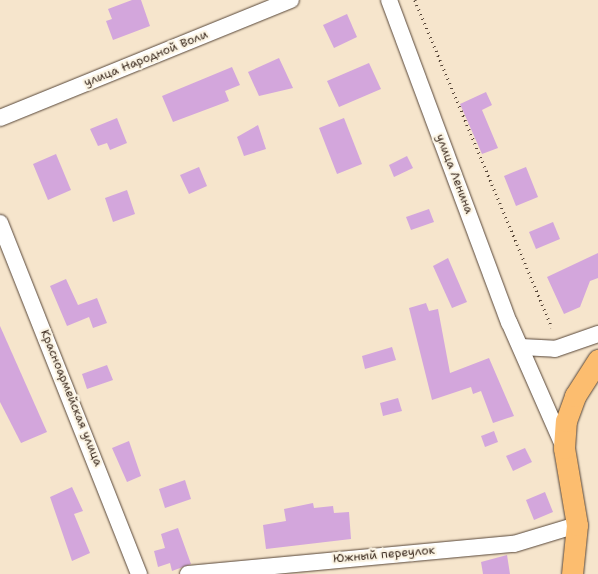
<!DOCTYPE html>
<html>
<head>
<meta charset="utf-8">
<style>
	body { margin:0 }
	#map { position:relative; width:598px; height:574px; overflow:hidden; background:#f6e5cc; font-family:"Shantell Sans",sans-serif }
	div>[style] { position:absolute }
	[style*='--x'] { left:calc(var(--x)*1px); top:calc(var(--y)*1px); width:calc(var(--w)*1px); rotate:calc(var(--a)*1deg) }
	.building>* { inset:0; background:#d3a6dc }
	.path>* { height:2.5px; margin-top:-1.25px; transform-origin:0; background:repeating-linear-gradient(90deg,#574638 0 1px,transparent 0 5px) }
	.roads { filter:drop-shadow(0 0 1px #574638) drop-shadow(0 0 1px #574638) }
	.minor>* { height:16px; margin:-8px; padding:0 8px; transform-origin:8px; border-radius:8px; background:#fff }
	.major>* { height:21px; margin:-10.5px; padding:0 10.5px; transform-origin:10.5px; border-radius:10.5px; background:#fcbd6f }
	span { translate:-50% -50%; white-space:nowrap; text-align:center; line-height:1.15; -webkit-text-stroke:4.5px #fcf5e5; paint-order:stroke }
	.street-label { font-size:12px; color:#3b2a1e }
</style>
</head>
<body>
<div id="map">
	<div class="building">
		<div style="clip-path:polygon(132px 0,141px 0,150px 26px,113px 40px,106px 21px,112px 19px,108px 9px)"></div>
		<div style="clip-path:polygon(347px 14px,357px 37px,334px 48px,323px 25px)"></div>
		<div style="clip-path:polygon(279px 58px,293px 88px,259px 96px,248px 72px)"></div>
		<div style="clip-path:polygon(369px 63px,381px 89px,339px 107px,327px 81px)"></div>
		<div style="clip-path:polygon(232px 67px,240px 85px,225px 91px,229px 101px,173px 122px,162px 96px)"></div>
		<div style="clip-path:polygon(486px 92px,492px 105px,482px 110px,498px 148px,482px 154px,460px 104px)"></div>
		<div style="clip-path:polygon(117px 118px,127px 143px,110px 150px,107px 143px,98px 146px,90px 129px)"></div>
		<div style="clip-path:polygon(344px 118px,362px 164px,337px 174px,319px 128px)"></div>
		<div style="clip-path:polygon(258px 125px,266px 149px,244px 156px,237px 137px)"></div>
		<div style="clip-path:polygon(56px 154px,71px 190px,48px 200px,33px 164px)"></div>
		<div style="clip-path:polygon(407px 156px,413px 168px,394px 177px,389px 165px)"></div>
		<div style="clip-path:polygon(199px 167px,207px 186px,189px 194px,180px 175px)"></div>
		<div style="clip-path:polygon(526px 167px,538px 197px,516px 206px,504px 176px)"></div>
		<div style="clip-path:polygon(127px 190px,135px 214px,113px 222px,105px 198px)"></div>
		<div style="clip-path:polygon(429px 209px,434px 222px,411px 230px,406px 217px)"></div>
		<div style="clip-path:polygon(553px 222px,560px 239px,536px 249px,529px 232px)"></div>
		<div style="clip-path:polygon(598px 253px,598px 278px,590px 281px,580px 307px,564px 314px,547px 277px)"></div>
		<div style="clip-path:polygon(448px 258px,467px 302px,452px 308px,433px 266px)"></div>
		<div style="clip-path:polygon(66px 279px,78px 305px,97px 298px,107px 323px,93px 328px,89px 317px,67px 326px,50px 286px)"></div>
		<div style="clip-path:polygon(426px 303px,429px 311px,438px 309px,450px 373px,489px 358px,514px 416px,493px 423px,481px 391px,473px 394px,471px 387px,432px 400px,409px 308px)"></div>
		<div style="clip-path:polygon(0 326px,47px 432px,21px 443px,0 402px)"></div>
		<div style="clip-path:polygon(392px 347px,396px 360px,365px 369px,362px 356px)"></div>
		<div style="clip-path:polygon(107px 365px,113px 380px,87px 389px,82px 374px)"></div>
		<div style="clip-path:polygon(398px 398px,402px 411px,383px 416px,380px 403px)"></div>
		<div style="clip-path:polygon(494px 431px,498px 442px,485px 447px,481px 436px)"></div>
		<div style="clip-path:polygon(129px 441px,141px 476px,127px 482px,112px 448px)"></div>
		<div style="clip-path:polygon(525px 448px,532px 462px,513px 471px,506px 456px)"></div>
		<div style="clip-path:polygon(185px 480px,191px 499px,165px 508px,159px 489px)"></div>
		<div style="clip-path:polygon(72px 487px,83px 511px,74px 514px,90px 553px,72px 561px,50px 497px)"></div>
		<div style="clip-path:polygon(545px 492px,553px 512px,534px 520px,526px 500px)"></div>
		<div style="clip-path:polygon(313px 503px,314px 508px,333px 506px,334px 513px,349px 512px,351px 539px,266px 549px,263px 525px,286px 521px,284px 509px)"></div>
		<div style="clip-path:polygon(178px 528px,191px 564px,172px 571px,170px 563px,158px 567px,154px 551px,165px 548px,161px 534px)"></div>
		<div style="clip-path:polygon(507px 555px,510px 574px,483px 574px,481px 562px)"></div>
	</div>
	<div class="path">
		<div style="--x:415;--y:0;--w:355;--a:67.3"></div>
	</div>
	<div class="roads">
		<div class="minor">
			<div style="--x:389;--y:0;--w:344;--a:69.6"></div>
			<div style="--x:509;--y:322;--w:134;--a:66.3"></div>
			<div style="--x:0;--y:118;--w:314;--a:-22.1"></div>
			<div style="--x:0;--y:223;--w:378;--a:68.4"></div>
			<div style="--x:521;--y:347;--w:34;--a:3"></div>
			<div style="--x:555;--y:349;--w:46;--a:-19.2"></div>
			<div style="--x:188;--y:574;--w:327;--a:-5.3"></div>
			<div style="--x:514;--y:544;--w:66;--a:-16.8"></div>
		</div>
		<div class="major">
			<div style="--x:572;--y:574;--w:49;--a:-84.2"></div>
			<div style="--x:577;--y:525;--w:78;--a:-99.6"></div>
			<div style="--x:564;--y:448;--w:27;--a:-86"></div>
			<div style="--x:566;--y:421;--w:27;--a:-70"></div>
			<div style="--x:575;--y:396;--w:43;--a:-57.4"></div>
		</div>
	</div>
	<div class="street-label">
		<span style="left:146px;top:59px;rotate:-22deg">улица Народной Воли</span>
		<span style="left:454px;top:174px;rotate:69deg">улица Ленина</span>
		<span style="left:71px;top:398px;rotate:68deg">Красноармейская улица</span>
		<span style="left:384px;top:555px;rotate:-5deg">Южный переулок</span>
	</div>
</div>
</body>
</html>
